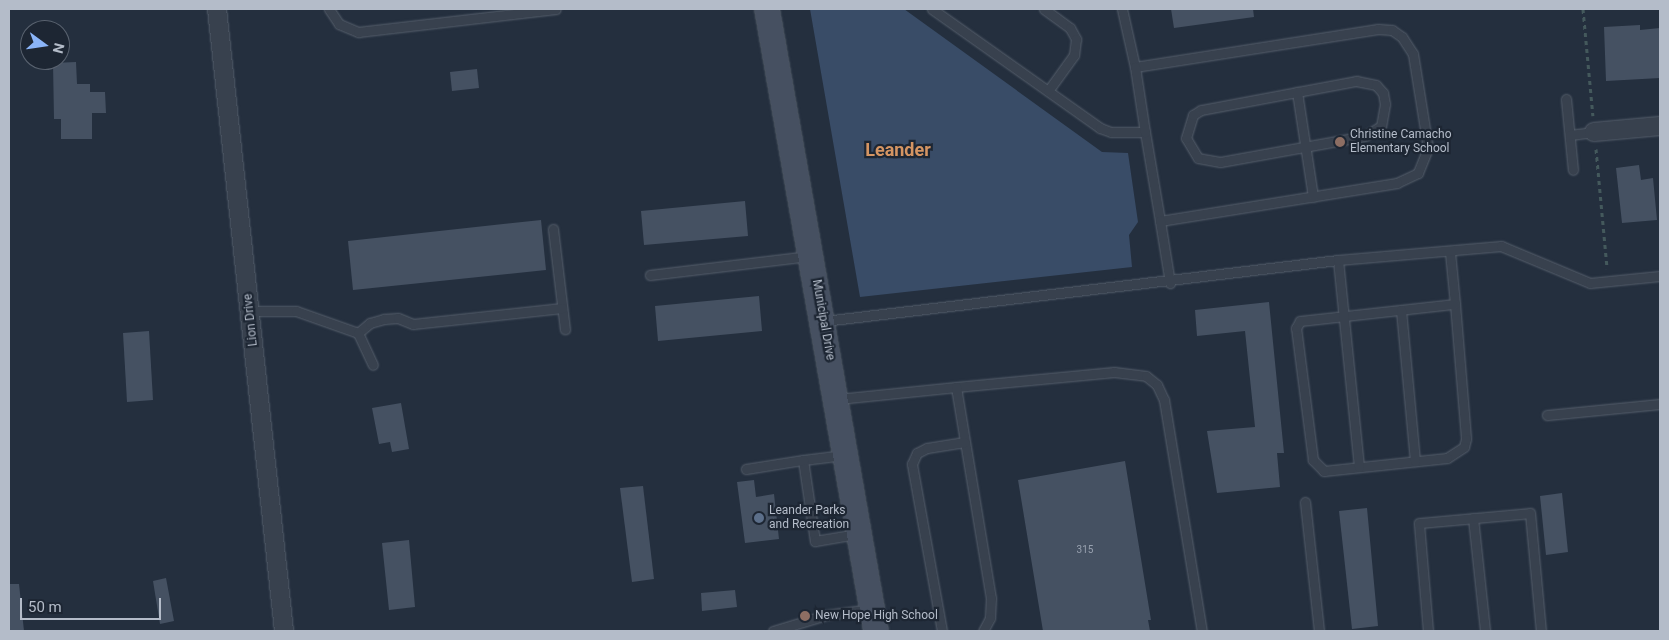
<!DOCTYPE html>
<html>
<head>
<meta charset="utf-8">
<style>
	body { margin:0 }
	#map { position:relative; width:1669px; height:640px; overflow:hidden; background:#242f3e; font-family:Roboto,sans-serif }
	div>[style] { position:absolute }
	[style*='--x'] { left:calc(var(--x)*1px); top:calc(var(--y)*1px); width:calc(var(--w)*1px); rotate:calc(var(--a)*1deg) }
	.water>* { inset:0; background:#394c67 }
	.building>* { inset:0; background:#455162 }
	.path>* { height:3px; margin-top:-1.5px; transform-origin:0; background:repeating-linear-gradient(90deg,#44595c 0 4px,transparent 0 8px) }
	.roads { filter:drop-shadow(0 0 1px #565f6c) drop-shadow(0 0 1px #565f6c) }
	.lane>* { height:9px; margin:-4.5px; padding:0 4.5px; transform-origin:4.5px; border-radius:4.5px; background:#38414e }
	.street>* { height:18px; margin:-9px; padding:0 9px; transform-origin:9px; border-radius:9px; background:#38414e }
	.secondary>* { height:24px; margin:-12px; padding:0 12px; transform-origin:12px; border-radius:12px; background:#465061 }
	.dots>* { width:14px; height:14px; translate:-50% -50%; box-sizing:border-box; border:2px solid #1d2633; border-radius:50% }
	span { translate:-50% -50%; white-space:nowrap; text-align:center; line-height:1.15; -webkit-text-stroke:4.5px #1d2633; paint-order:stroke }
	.number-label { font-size:10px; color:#98a1af }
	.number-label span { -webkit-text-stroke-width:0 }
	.poi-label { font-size:12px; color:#b4bcc9 }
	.left { translate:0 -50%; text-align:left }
	.street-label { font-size:12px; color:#b4bcc9 }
	.district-label { font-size:18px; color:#d59563; font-weight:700 }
	.frame { position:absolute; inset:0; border:10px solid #b4bcc9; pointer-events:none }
	.north { position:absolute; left:20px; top:20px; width:50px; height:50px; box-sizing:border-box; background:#1d2633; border:1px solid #59626f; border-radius:50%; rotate:104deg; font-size:14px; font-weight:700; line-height:20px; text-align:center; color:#b4bcc9 }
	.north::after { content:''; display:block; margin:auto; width:18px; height:22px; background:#8ab4f8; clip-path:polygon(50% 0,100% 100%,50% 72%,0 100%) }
	.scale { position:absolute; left:20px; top:598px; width:141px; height:22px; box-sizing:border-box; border:2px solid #b4bcc9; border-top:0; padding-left:6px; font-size:15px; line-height:18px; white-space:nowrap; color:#b4bcc9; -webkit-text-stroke:4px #1d2633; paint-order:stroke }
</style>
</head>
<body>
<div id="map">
	<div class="water">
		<div style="clip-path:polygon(810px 9px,904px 9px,1102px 152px,1128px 153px,1138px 222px,1129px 235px,1132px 267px,860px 297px)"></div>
	</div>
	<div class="building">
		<div style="clip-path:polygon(1171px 9px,1253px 9px,1254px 17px,1174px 28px)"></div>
		<div style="clip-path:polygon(1640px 25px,1640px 30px,1660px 28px,1660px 78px,1606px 81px,1604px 27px)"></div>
		<div style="clip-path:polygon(76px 62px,77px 84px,90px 84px,90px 92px,105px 92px,106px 113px,92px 113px,92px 139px,61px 139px,61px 119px,54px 119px,53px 63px)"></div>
		<div style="clip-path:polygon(477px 69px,479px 88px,452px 91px,450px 72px)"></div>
		<div style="clip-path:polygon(1639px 165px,1641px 180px,1653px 178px,1657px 220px,1622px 223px,1616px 168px)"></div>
		<div style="clip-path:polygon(745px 201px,748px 236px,644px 245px,641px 211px)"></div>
		<div style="clip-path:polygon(541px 220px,546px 270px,353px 290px,348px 241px)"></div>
		<div style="clip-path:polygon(759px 296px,762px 331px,658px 341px,655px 306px)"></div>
		<div style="clip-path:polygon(1269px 302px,1284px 453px,1277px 453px,1280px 487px,1217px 493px,1207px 431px,1255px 427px,1245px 331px,1197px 336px,1195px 310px)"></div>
		<div style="clip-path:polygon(149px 331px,153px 400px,127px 402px,123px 333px)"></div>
		<div style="clip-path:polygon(401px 403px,409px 449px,392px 452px,390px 442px,379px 444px,372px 408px)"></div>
		<div style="clip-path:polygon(1125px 461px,1151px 620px,1148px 620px,1150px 631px,1043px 631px,1018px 480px)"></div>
		<div style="clip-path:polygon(754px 480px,756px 497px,774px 494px,779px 539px,745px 543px,737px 482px)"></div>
		<div style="clip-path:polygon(643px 486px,654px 579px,632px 582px,620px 488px)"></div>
		<div style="clip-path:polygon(1562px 493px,1568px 552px,1546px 555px,1540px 496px)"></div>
		<div style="clip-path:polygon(1367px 508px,1378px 626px,1352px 629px,1339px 511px)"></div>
		<div style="clip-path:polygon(409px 540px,415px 607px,389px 610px,382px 543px)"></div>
		<div style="clip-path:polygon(166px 578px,174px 621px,160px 624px,153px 581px)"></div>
		<div style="clip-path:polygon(9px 584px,19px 584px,24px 631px,9px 631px)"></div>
		<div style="clip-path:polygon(735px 590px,737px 607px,702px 611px,701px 593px)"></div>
	</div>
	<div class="path">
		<div style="--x:1583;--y:9;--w:107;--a:84.7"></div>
		<div style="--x:1596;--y:149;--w:120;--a:84.7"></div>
	</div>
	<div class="roads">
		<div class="lane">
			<div style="--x:329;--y:9;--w:18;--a:56"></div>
			<div style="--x:339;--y:24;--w:21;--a:23"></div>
			<div style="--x:358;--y:32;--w:199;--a:-6.6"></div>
			<div style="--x:932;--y:9;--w:206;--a:35.3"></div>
			<div style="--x:1100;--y:128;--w:12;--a:20"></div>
			<div style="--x:1111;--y:132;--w:34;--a:0"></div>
			<div style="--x:1145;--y:132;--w:90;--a:80.4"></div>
			<div style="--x:1044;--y:9;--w:32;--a:36"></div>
			<div style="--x:1070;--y:28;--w:13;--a:61"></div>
			<div style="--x:1076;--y:39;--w:16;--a:97"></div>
			<div style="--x:1074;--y:55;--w:44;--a:125.8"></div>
			<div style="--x:1122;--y:9;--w:59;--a:77.4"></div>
			<div style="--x:1135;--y:67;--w:246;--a:-8.9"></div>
			<div style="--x:1378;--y:29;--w:14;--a:4"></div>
			<div style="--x:1392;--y:30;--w:12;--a:35"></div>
			<div style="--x:1402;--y:37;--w:20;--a:57"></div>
			<div style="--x:1413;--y:54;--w:95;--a:80.9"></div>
			<div style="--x:1428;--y:148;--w:27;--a:112"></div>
			<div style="--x:1418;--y:173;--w:23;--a:155"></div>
			<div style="--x:1397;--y:183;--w:240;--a:170.9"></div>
			<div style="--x:1160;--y:221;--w:63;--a:80.8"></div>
			<div style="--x:1135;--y:67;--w:66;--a:81.3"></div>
			<div style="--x:1356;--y:81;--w:20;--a:11"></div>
			<div style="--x:1376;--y:85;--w:11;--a:49"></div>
			<div style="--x:1383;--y:93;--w:11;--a:80"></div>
			<div style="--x:1385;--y:104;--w:22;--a:100"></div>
			<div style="--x:1381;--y:126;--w:19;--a:148"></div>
			<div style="--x:1365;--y:136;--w:147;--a:169.8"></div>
			<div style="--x:1220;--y:162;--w:22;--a:-170"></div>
			<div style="--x:1198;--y:158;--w:23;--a:-121"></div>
			<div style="--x:1186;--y:138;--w:24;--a:-73"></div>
			<div style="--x:1193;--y:115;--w:9;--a:-32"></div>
			<div style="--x:1201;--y:110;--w:158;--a:-10.6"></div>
			<div style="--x:1297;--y:92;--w:106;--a:81.3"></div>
			<div style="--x:1566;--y:99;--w:71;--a:84.4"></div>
			<div style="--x:1570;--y:135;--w:24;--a:-7"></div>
			<div style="--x:553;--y:229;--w:101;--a:83.2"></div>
			<div style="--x:1450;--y:252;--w:52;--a:84.5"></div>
			<div style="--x:1455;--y:304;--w:135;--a:85.3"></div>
			<div style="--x:1466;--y:439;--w:8;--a:104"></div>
			<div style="--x:1464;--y:447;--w:20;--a:147"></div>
			<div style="--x:1447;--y:458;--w:124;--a:174"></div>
			<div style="--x:1324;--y:471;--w:16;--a:-135"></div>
			<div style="--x:1313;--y:460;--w:133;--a:-97.3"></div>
			<div style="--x:1296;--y:328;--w:8;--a:-60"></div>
			<div style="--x:1300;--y:321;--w:156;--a:-6.3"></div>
			<div style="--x:1338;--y:260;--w:208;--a:84.2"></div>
			<div style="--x:650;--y:275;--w:160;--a:-6.8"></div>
			<div style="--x:1401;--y:310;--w:152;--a:84.7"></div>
			<div style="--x:250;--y:311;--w:46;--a:0"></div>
			<div style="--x:296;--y:311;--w:66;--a:19.5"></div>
			<div style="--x:358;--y:333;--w:16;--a:-40"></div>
			<div style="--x:370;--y:323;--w:15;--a:-16"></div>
			<div style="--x:384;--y:319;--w:14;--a:-4"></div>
			<div style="--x:398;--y:318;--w:16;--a:22"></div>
			<div style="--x:413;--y:324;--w:150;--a:-6.1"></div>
			<div style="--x:824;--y:321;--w:518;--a:-6.77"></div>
			<div style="--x:1338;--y:260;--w:164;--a:-4.9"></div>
			<div style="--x:1501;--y:246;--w:96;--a:22.6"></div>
			<div style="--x:1590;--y:283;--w:70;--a:-5.7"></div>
			<div style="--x:358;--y:333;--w:35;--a:65"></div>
			<div style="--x:956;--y:387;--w:159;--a:-5.4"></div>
			<div style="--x:1114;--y:372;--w:32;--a:7"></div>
			<div style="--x:1146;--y:376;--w:14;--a:39"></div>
			<div style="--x:1157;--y:385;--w:17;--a:65"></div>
			<div style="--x:1164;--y:400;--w:234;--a:80.7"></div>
			<div style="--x:838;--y:399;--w:119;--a:-5.8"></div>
			<div style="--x:956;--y:387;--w:214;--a:80.6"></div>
			<div style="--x:991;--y:598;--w:20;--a:93"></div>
			<div style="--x:990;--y:618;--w:15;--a:118"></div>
			<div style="--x:1547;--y:415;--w:114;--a:-5.6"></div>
			<div style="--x:844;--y:455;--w:41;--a:173"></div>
			<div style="--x:803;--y:460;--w:82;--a:81.6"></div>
			<div style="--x:815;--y:541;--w:43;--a:-9.5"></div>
			<div style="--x:746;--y:469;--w:58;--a:-9"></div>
			<div style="--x:1305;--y:502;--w:130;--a:83.8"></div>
			<div style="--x:1473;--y:518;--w:114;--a:83.9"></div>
			<div style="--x:773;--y:631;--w:55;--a:-16.8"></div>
			<div style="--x:826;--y:615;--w:46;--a:-7.4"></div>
			<div style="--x:942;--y:631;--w:170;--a:-100.2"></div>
			<div style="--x:912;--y:464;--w:12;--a:-66"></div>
			<div style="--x:917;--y:453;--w:11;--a:-27"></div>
			<div style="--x:927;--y:448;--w:38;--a:-9"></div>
			<div style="--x:1428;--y:631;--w:108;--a:-94.8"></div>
			<div style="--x:1419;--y:523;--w:111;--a:-5.1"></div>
			<div style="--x:1530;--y:513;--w:119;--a:84.7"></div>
		</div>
		<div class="street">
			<div style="--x:217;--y:9;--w:626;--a:83.85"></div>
			<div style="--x:1594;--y:132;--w:66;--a:-5.2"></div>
		</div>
		<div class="secondary">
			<div style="--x:767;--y:9;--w:631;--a:80.06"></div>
		</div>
	</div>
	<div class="dots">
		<div style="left:1340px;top:142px;background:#8d6e63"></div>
		<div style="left:759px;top:518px;background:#5c6f8a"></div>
		<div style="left:805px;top:616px;background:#8d6e63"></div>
	</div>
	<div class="number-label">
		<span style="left:1085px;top:550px">315</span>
	</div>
	<div class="poi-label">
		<span class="left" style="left:1350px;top:142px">Christine Camacho<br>Elementary School</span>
		<span class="left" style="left:769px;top:518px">Leander Parks<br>and Recreation</span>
		<span class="left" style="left:815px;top:616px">New Hope High School</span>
	</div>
	<div class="street-label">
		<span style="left:251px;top:320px;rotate:-96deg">Lion Drive</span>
		<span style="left:823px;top:320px;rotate:80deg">Municipal Drive</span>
	</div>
	<div class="district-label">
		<span style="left:898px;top:150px">Leander</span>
	</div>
	<div class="frame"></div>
	<div class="north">N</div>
	<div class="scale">50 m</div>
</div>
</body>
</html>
